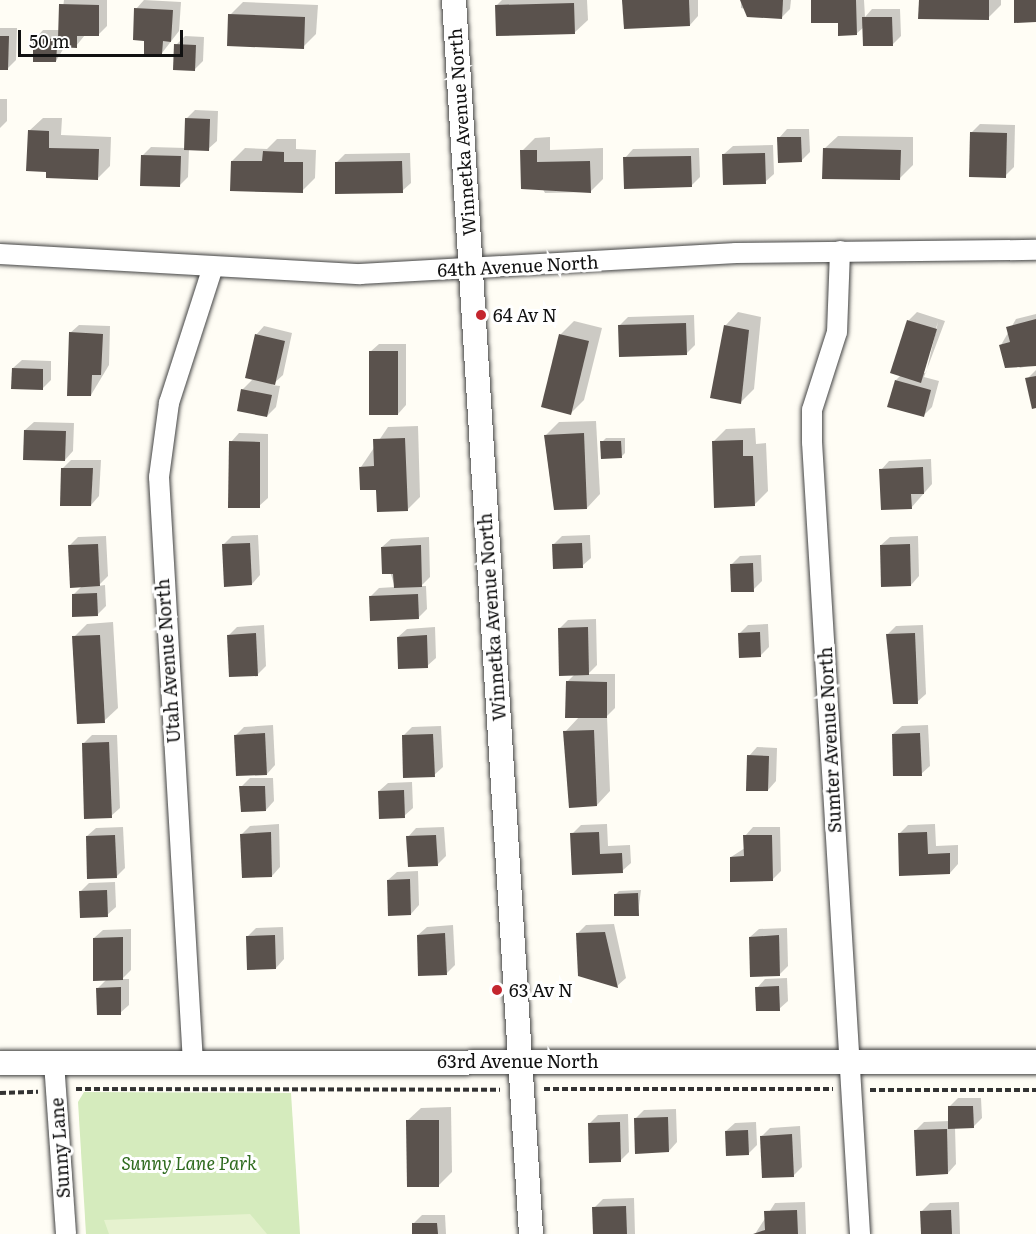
<!DOCTYPE html>
<html>
<head>
<meta charset="utf-8">
<style>
	body { margin:0 }
	#map { position:relative; width:1036px; height:1234px; overflow:hidden; background:#fffdf5; font-family:Literata,serif }
	div>[style] { position:absolute }
	[style*='--x'] { left:calc(var(--x)*1px); top:calc(var(--y)*1px); width:calc(var(--w)*1px); rotate:calc(var(--a)*1deg) }
	.green>* { inset:0; background:#d5ebbd }
	.pitch>* { inset:0; background:#e6f2cf }
	.shadow>* { inset:0; background:#0003 }
	.building>* { inset:0; background:#5a524d }
	.path>* { height:4px; margin-top:-2px; transform-origin:0; background:repeating-linear-gradient(90deg,#333 0 6px,transparent 0 9px) }
	.roads { filter:drop-shadow(0 0 2px #444) drop-shadow(0 0 2px #444) }
	.minor>* { height:20px; margin:-10px; padding:0 10px; transform-origin:10px; border-radius:10px; background:#fff }
	.tertiary>* { height:24px; margin:-12px; padding:0 12px; transform-origin:12px; border-radius:12px; background:#fff }
	.dots>* { width:16px; height:16px; translate:-50% -50%; box-sizing:border-box; border:3px solid #fff; border-radius:50% }
	span { translate:-50% -50%; white-space:nowrap; text-align:center; line-height:1.15; -webkit-text-stroke:6px #fff; paint-order:stroke }
	.street-label { font-size:18px; color:#111 }
	.poi-label { font-size:18px; color:#111 }
	.left { translate:0 -50%; text-align:left }
	.park-label { font-size:18px; color:#2f6b1f; font-style:italic }
	.scale { position:absolute; left:18px; top:30px; width:165px; height:27px; box-sizing:border-box; border:3px solid #111; border-top:0; padding-left:8px; font-size:18px; line-height:21px; white-space:nowrap; color:#111; -webkit-text-stroke:4px #fff; paint-order:stroke }
</style>
</head>
<body>
<div id="map">
	<div class="green">
		<div style="clip-path:polygon(84px 1092px,291px 1093px,300px 1234px,86px 1234px,78px 1102px)"></div>
	</div>
	<div class="pitch">
		<div style="clip-path:polygon(250px 1214px,267px 1234px,109px 1234px,104px 1220px)"></div>
	</div>
	<div class="shadow">
		<div style="clip-path:polygon(64px 0,107px 0,107px 26px,98px 35px,85px 35px,76px 46px,65px 46px,56px 61px,35px 39px,43px 30px,60px 30px)"></div>
		<div style="clip-path:polygon(144px 0,181px 2px,179px 31px,162px 53px,146px 39px,136px 9px)"></div>
		<div style="clip-path:polygon(502px 0,587px 0,588px 20px,574px 33px,496px 6px)"></div>
		<div style="clip-path:polygon(624px 0,698px 0,698px 16px,690px 25px)"></div>
		<div style="clip-path:polygon(741px 0,791px 0,790px 9px,782px 17px,741px 8px)"></div>
		<div style="clip-path:polygon(812px 0,864px 0,865px 17px,872px 9px,900px 9px,901px 36px,892px 45px,864px 27px,856px 34px)"></div>
		<div style="clip-path:polygon(920px 0,1001px 0,1001px 5px,988px 18px)"></div>
		<div style="clip-path:polygon(243px 2px,318px 5px,316px 34px,303px 47px,230px 15px)"></div>
		<div style="clip-path:polygon(0 28px,17px 28px,16px 60px,8px 68px,0 68px)"></div>
		<div style="clip-path:polygon(185px 36px,204px 37px,203px 61px,194px 70px,176px 45px)"></div>
		<div style="clip-path:polygon(0 99px,7px 99px,7px 121px,0 128px)"></div>
		<div style="clip-path:polygon(195px 110px,218px 111px,217px 141px,208px 149px,189px 149px,188px 177px,180px 185px,142px 156px,151px 147px,186px 148px,186px 119px)"></div>
		<div style="clip-path:polygon(43px 118px,62px 118px,61px 135px,111px 137px,110px 166px,97px 179px,48px 171px,29px 131px)"></div>
		<div style="clip-path:polygon(980px 124px,1015px 125px,1014px 167px,1005px 176px,971px 133px)"></div>
		<div style="clip-path:polygon(787px 129px,809px 129px,810px 152px,801px 161px,779px 138px)"></div>
		<div style="clip-path:polygon(838px 136px,913px 137px,913px 165px,899px 179px,824px 149px)"></div>
		<div style="clip-path:polygon(550px 137px,550px 150px,603px 148px,603px 179px,590px 192px,545px 193px,522px 151px,535px 138px)"></div>
		<div style="clip-path:polygon(277px 139px,296px 139px,296px 149px,316px 150px,315px 178px,302px 191px,232px 161px,245px 148px,267px 149px)"></div>
		<div style="clip-path:polygon(773px 145px,774px 174px,765px 182px,724px 154px,733px 146px)"></div>
		<div style="clip-path:polygon(699px 148px,700px 177px,691px 186px,625px 158px,633px 149px)"></div>
		<div style="clip-path:polygon(410px 153px,411px 183px,402px 191px,336px 163px,345px 154px)"></div>
		<div style="clip-path:polygon(738px 312px,761px 317px,754px 389px,741px 402px,725px 326px)"></div>
		<div style="clip-path:polygon(evenodd,917px 312px,945px 321px,924px 377px,939px 381px,932px 407px,923px 416px,896px 380px,901px 375px,908px 321px,917px 312px,938px 322px,926px 373px,922px 373px,938px 322px)"></div>
		<div style="clip-path:polygon(1036px 314px,1036px 364px,1020px 368px,1001px 345px,1016px 319px)"></div>
		<div style="clip-path:polygon(694px 315px,695px 345px,687px 353px,620px 325px,628px 317px)"></div>
		<div style="clip-path:polygon(574px 321px,602px 328px,584px 400px,571px 413px,543px 406px,561px 334px)"></div>
		<div style="clip-path:polygon(79px 325px,110px 326px,109px 365px,91px 395px,70px 333px)"></div>
		<div style="clip-path:polygon(264px 326px,292px 333px,283px 375px,272px 385px,280px 386px,276px 407px,267px 416px,242px 390px,253px 379px,256px 335px)"></div>
		<div style="clip-path:polygon(379px 344px,406px 344px,406px 405px,398px 414px,370px 352px)"></div>
		<div style="clip-path:polygon(22px 360px,51px 361px,51px 380px,42px 389px,13px 368px)"></div>
		<div style="clip-path:polygon(1036px 370px,1036px 406px,1027px 379px)"></div>
		<div style="clip-path:polygon(596px 421px,600px 494px,587px 508px,546px 435px,559px 422px)"></div>
		<div style="clip-path:polygon(34px 422px,74px 423px,73px 451px,65px 460px,25px 430px)"></div>
		<div style="clip-path:polygon(418px 426px,420px 497px,407px 510px,361px 467px,388px 427px)"></div>
		<div style="clip-path:polygon(755px 428px,756px 444px,766px 443px,768px 491px,754px 505px,713px 442px,726px 429px)"></div>
		<div style="clip-path:polygon(239px 433px,268px 434px,268px 498px,259px 506px,231px 442px)"></div>
		<div style="clip-path:polygon(606px 438px,625px 438px,625px 453px,621px 457px,602px 442px)"></div>
		<div style="clip-path:polygon(931px 459px,932px 484px,911px 508px,881px 470px,889px 461px)"></div>
		<div style="clip-path:polygon(71px 460px,101px 460px,99px 496px,91px 505px,63px 468px)"></div>
		<div style="clip-path:polygon(258px 535px,260px 575px,252px 584px,224px 544px,232px 536px)"></div>
		<div style="clip-path:polygon(590px 535px,591px 558px,582px 566px,554px 544px,562px 536px)"></div>
		<div style="clip-path:polygon(106px 536px,108px 576px,98px 586px,105px 585px,106px 606px,97px 615px,73px 595px,82px 586px,69px 546px,78px 537px)"></div>
		<div style="clip-path:polygon(918px 536px,919px 576px,911px 585px,881px 545px,890px 537px)"></div>
		<div style="clip-path:polygon(429px 537px,430px 577px,421px 586px,426px 586px,427px 609px,418px 618px,371px 596px,379px 588px,395px 587px,382px 547px,391px 539px)"></div>
		<div style="clip-path:polygon(761px 555px,762px 581px,753px 590px,731px 565px,740px 556px)"></div>
		<div style="clip-path:polygon(596px 619px,597px 665px,588px 674px,615px 674px,615px 708px,607px 716px,610px 791px,597px 805px,565px 732px,580px 716px,567px 682px,575px 674px,559px 629px,568px 620px)"></div>
		<div style="clip-path:polygon(113px 622px,118px 708px,104px 721px,74px 637px,87px 624px)"></div>
		<div style="clip-path:polygon(768px 624px,769px 647px,760px 656px,740px 633px,748px 625px)"></div>
		<div style="clip-path:polygon(264px 625px,266px 666px,258px 674px,229px 635px,237px 627px)"></div>
		<div style="clip-path:polygon(923px 625px,926px 694px,917px 702px,888px 634px,896px 626px)"></div>
		<div style="clip-path:polygon(435px 627px,436px 658px,427px 666px,398px 637px,407px 629px)"></div>
		<div style="clip-path:polygon(273px 725px,275px 765px,267px 774px,236px 735px,244px 727px)"></div>
		<div style="clip-path:polygon(928px 725px,930px 766px,921px 774px,893px 734px,902px 726px)"></div>
		<div style="clip-path:polygon(441px 726px,443px 767px,434px 775px,403px 736px,412px 727px)"></div>
		<div style="clip-path:polygon(92px 735px,117px 735px,120px 808px,111px 816px,83px 744px)"></div>
		<div style="clip-path:polygon(757px 747px,777px 748px,776px 781px,768px 790px,749px 756px)"></div>
		<div style="clip-path:polygon(250px 778px,273px 778px,274px 801px,266px 810px,241px 787px)"></div>
		<div style="clip-path:polygon(412px 782px,413px 808px,404px 816px,379px 791px,388px 783px)"></div>
		<div style="clip-path:polygon(279px 824px,280px 867px,272px 876px,242px 834px,250px 826px)"></div>
		<div style="clip-path:polygon(607px 824px,608px 846px,630px 845px,631px 863px,622px 871px,572px 834px,581px 825px)"></div>
		<div style="clip-path:polygon(935px 824px,936px 846px,958px 845px,958px 864px,950px 873px,899px 834px,908px 825px)"></div>
		<div style="clip-path:polygon(123px 827px,125px 868px,116px 877px,87px 836px,96px 828px)"></div>
		<div style="clip-path:polygon(444px 827px,446px 856px,437px 865px,408px 837px,416px 828px)"></div>
		<div style="clip-path:polygon(753px 827px,780px 827px,781px 871px,772px 880px,731px 857px,745px 848px,745px 836px)"></div>
		<div style="clip-path:polygon(418px 871px,419px 905px,411px 914px,388px 880px,397px 872px)"></div>
		<div style="clip-path:polygon(115px 882px,116px 907px,107px 915px,80px 892px,89px 883px)"></div>
		<div style="clip-path:polygon(641px 890px,638px 914px,615px 895px,619px 891px)"></div>
		<div style="clip-path:polygon(614px 924px,626px 978px,617px 986px,578px 933px,586px 925px)"></div>
		<div style="clip-path:polygon(453px 925px,455px 965px,446px 974px,418px 935px,427px 927px)"></div>
		<div style="clip-path:polygon(283px 927px,284px 959px,276px 968px,248px 936px,256px 928px)"></div>
		<div style="clip-path:polygon(787px 928px,788px 966px,779px 975px,750px 937px,759px 929px)"></div>
		<div style="clip-path:polygon(131px 929px,131px 970px,122px 979px,129px 979px,129px 1005px,120px 1013px,98px 988px,107px 979px,94px 938px,103px 930px)"></div>
		<div style="clip-path:polygon(787px 978px,788px 1001px,779px 1009px,757px 988px,765px 979px)"></div>
		<div style="clip-path:polygon(958px 1098px,981px 1098px,982px 1118px,973px 1127px,955px 1127px,956px 1164px,948px 1173px,916px 1130px,924px 1122px,950px 1121px,949px 1107px)"></div>
		<div style="clip-path:polygon(451px 1107px,452px 1172px,439px 1185px,407px 1121px,421px 1108px)"></div>
		<div style="clip-path:polygon(676px 1109px,677px 1142px,669px 1151px,635px 1119px,644px 1110px)"></div>
		<div style="clip-path:polygon(628px 1114px,629px 1152px,620px 1161px,589px 1124px,598px 1115px)"></div>
		<div style="clip-path:polygon(756px 1122px,757px 1145px,748px 1154px,726px 1131px,735px 1123px)"></div>
		<div style="clip-path:polygon(800px 1126px,802px 1167px,793px 1176px,762px 1136px,770px 1128px)"></div>
		<div style="clip-path:polygon(634px 1198px,635px 1234px,595px 1234px,594px 1208px,603px 1199px)"></div>
		<div style="clip-path:polygon(805px 1202px,806px 1234px,755px 1234px,775px 1203px)"></div>
		<div style="clip-path:polygon(959px 1202px,960px 1234px,923px 1234px,922px 1211px,930px 1203px)"></div>
		<div style="clip-path:polygon(422px 1215px,445px 1215px,446px 1234px,413px 1234px,413px 1224px)"></div>
	</div>
	<div class="building">
		<div style="clip-path:polygon(622px 0,689px 0,690px 26px,624px 29px)"></div>
		<div style="clip-path:polygon(740px 0,783px 0,782px 19px,747px 17px)"></div>
		<div style="clip-path:polygon(811px 0,856px 0,857px 35px,838px 36px,838px 23px,811px 23px)"></div>
		<div style="clip-path:polygon(919px 0,989px 0,989px 20px,918px 19px)"></div>
		<div style="clip-path:polygon(1014px 0,1036px 0,1036px 22px,1014px 23px)"></div>
		<div style="clip-path:polygon(574px 3px,575px 34px,496px 36px,495px 5px)"></div>
		<div style="clip-path:polygon(59px 4px,99px 5px,99px 36px,77px 36px,77px 48px,57px 47px,56px 62px,33px 62px,33px 38px,58px 39px)"></div>
		<div style="clip-path:polygon(134px 8px,173px 10px,171px 42px,163px 41px,162px 54px,144px 54px,144px 41px,133px 40px)"></div>
		<div style="clip-path:polygon(228px 14px,305px 17px,304px 49px,227px 46px)"></div>
		<div style="clip-path:polygon(862px 17px,892px 17px,893px 46px,863px 46px)"></div>
		<div style="clip-path:polygon(0 36px,9px 36px,8px 70px,0 70px)"></div>
		<div style="clip-path:polygon(174px 44px,196px 45px,195px 71px,173px 70px)"></div>
		<div style="clip-path:polygon(185px 118px,210px 119px,209px 151px,184px 150px)"></div>
		<div style="clip-path:polygon(28px 130px,49px 131px,49px 148px,99px 149px,98px 180px,46px 178px,46px 172px,26px 171px)"></div>
		<div style="clip-path:polygon(970px 132px,1007px 133px,1006px 178px,969px 177px)"></div>
		<div style="clip-path:polygon(777px 137px,801px 137px,802px 162px,778px 163px)"></div>
		<div style="clip-path:polygon(823px 148px,901px 150px,900px 180px,822px 179px)"></div>
		<div style="clip-path:polygon(520px 150px,537px 150px,537px 162px,590px 161px,591px 193px,521px 189px)"></div>
		<div style="clip-path:polygon(263px 151px,284px 152px,284px 162px,303px 162px,303px 193px,230px 191px,231px 161px,262px 161px)"></div>
		<div style="clip-path:polygon(765px 153px,766px 184px,723px 185px,722px 154px)"></div>
		<div style="clip-path:polygon(141px 155px,181px 156px,180px 187px,140px 186px)"></div>
		<div style="clip-path:polygon(691px 156px,692px 187px,624px 189px,623px 157px)"></div>
		<div style="clip-path:polygon(402px 161px,403px 193px,335px 194px,335px 162px)"></div>
		<div style="clip-path:polygon(1036px 319px,1036px 366px,1005px 368px,999px 345px,1010px 342px,1006px 327px)"></div>
		<div style="clip-path:polygon(907px 320px,937px 329px,921px 383px,890px 373px)"></div>
		<div style="clip-path:polygon(686px 323px,687px 355px,619px 357px,618px 325px)"></div>
		<div style="clip-path:polygon(724px 325px,749px 330px,741px 404px,710px 398px)"></div>
		<div style="clip-path:polygon(69px 332px,103px 334px,101px 375px,92px 375px,91px 396px,67px 396px)"></div>
		<div style="clip-path:polygon(255px 334px,285px 341px,275px 385px,245px 378px)"></div>
		<div style="clip-path:polygon(559px 334px,589px 341px,571px 415px,541px 407px)"></div>
		<div style="clip-path:polygon(369px 351px,398px 351px,398px 415px,369px 415px)"></div>
		<div style="clip-path:polygon(12px 368px,43px 369px,43px 390px,11px 389px)"></div>
		<div style="clip-path:polygon(1036px 376px,1036px 408px,1032px 409px,1025px 378px)"></div>
		<div style="clip-path:polygon(895px 380px,931px 390px,924px 417px,887px 407px)"></div>
		<div style="clip-path:polygon(241px 389px,272px 395px,267px 417px,237px 411px)"></div>
		<div style="clip-path:polygon(24px 430px,66px 431px,65px 461px,23px 460px)"></div>
		<div style="clip-path:polygon(584px 433px,587px 509px,554px 510px,544px 435px)"></div>
		<div style="clip-path:polygon(405px 438px,408px 511px,377px 512px,376px 490px,360px 490px,359px 467px,374px 466px,373px 439px)"></div>
		<div style="clip-path:polygon(743px 440px,743px 456px,753px 456px,755px 506px,714px 508px,712px 441px)"></div>
		<div style="clip-path:polygon(229px 441px,260px 442px,260px 508px,228px 508px)"></div>
		<div style="clip-path:polygon(600px 441px,621px 441px,622px 458px,601px 459px)"></div>
		<div style="clip-path:polygon(923px 467px,924px 494px,911px 494px,912px 509px,881px 510px,879px 469px)"></div>
		<div style="clip-path:polygon(61px 468px,93px 468px,91px 506px,60px 506px)"></div>
		<div style="clip-path:polygon(250px 543px,252px 585px,224px 587px,222px 544px)"></div>
		<div style="clip-path:polygon(582px 543px,583px 568px,553px 569px,552px 544px)"></div>
		<div style="clip-path:polygon(98px 544px,100px 586px,70px 588px,68px 545px)"></div>
		<div style="clip-path:polygon(910px 544px,911px 586px,881px 587px,880px 545px)"></div>
		<div style="clip-path:polygon(421px 545px,422px 587px,394px 588px,393px 574px,382px 574px,381px 547px)"></div>
		<div style="clip-path:polygon(753px 563px,754px 592px,731px 592px,730px 564px)"></div>
		<div style="clip-path:polygon(97px 593px,98px 616px,72px 617px,72px 594px)"></div>
		<div style="clip-path:polygon(418px 594px,419px 619px,370px 621px,369px 596px)"></div>
		<div style="clip-path:polygon(588px 627px,589px 675px,559px 676px,558px 628px)"></div>
		<div style="clip-path:polygon(760px 632px,761px 657px,739px 658px,738px 633px)"></div>
		<div style="clip-path:polygon(256px 633px,258px 676px,229px 677px,227px 635px)"></div>
		<div style="clip-path:polygon(915px 633px,918px 704px,893px 704px,886px 634px)"></div>
		<div style="clip-path:polygon(100px 635px,105px 723px,77px 724px,72px 636px)"></div>
		<div style="clip-path:polygon(427px 635px,428px 668px,398px 669px,397px 637px)"></div>
		<div style="clip-path:polygon(566px 681px,607px 682px,607px 718px,565px 718px)"></div>
		<div style="clip-path:polygon(594px 730px,597px 806px,569px 808px,563px 731px)"></div>
		<div style="clip-path:polygon(265px 733px,267px 775px,236px 776px,234px 735px)"></div>
		<div style="clip-path:polygon(920px 733px,922px 776px,893px 776px,892px 734px)"></div>
		<div style="clip-path:polygon(433px 734px,435px 777px,403px 778px,402px 735px)"></div>
		<div style="clip-path:polygon(109px 742px,112px 818px,84px 819px,82px 743px)"></div>
		<div style="clip-path:polygon(747px 755px,769px 756px,768px 791px,746px 791px)"></div>
		<div style="clip-path:polygon(239px 786px,265px 786px,266px 811px,241px 812px)"></div>
		<div style="clip-path:polygon(404px 790px,405px 818px,379px 819px,378px 791px)"></div>
		<div style="clip-path:polygon(271px 832px,272px 877px,242px 878px,240px 834px)"></div>
		<div style="clip-path:polygon(599px 832px,600px 854px,622px 853px,623px 873px,572px 875px,570px 833px)"></div>
		<div style="clip-path:polygon(927px 832px,928px 854px,950px 853px,950px 874px,899px 876px,898px 833px)"></div>
		<div style="clip-path:polygon(115px 835px,117px 878px,87px 879px,86px 836px)"></div>
		<div style="clip-path:polygon(436px 835px,438px 866px,408px 867px,406px 836px)"></div>
		<div style="clip-path:polygon(743px 835px,772px 835px,773px 881px,730px 882px,730px 857px,744px 856px)"></div>
		<div style="clip-path:polygon(410px 879px,411px 915px,388px 916px,387px 880px)"></div>
		<div style="clip-path:polygon(107px 890px,108px 917px,80px 918px,79px 891px)"></div>
		<div style="clip-path:polygon(638px 893px,639px 916px,614px 916px,614px 894px)"></div>
		<div style="clip-path:polygon(605px 932px,618px 988px,578px 976px,576px 933px)"></div>
		<div style="clip-path:polygon(445px 933px,447px 975px,418px 976px,417px 935px)"></div>
		<div style="clip-path:polygon(275px 935px,276px 969px,247px 970px,246px 936px)"></div>
		<div style="clip-path:polygon(779px 935px,780px 976px,750px 977px,749px 937px)"></div>
		<div style="clip-path:polygon(123px 937px,123px 980px,93px 981px,93px 938px)"></div>
		<div style="clip-path:polygon(779px 986px,780px 1011px,756px 1011px,755px 987px)"></div>
		<div style="clip-path:polygon(121px 987px,121px 1015px,97px 1015px,96px 988px)"></div>
		<div style="clip-path:polygon(948px 1106px,973px 1106px,974px 1128px,948px 1129px)"></div>
		<div style="clip-path:polygon(668px 1117px,669px 1152px,635px 1154px,634px 1118px)"></div>
		<div style="clip-path:polygon(406px 1120px,439px 1120px,439px 1187px,407px 1187px)"></div>
		<div style="clip-path:polygon(620px 1122px,621px 1162px,589px 1163px,588px 1123px)"></div>
		<div style="clip-path:polygon(947px 1129px,948px 1174px,916px 1176px,914px 1130px)"></div>
		<div style="clip-path:polygon(748px 1130px,749px 1155px,726px 1156px,725px 1131px)"></div>
		<div style="clip-path:polygon(792px 1134px,794px 1177px,762px 1178px,760px 1136px)"></div>
		<div style="clip-path:polygon(626px 1206px,627px 1234px,593px 1234px,592px 1207px)"></div>
		<div style="clip-path:polygon(797px 1210px,798px 1234px,753px 1234px,765px 1230px,764px 1211px)"></div>
		<div style="clip-path:polygon(951px 1210px,952px 1234px,921px 1234px,920px 1211px)"></div>
		<div style="clip-path:polygon(412px 1223px,437px 1223px,438px 1234px,412px 1234px)"></div>
	</div>
	<div class="path">
		<div style="--x:76;--y:1089;--w:424;--a:0.1"></div>
		<div style="--x:544;--y:1089;--w:289;--a:0"></div>
		<div style="--x:870;--y:1090;--w:166;--a:0"></div>
		<div style="--x:0;--y:1093;--w:38;--a:-2"></div>
	</div>
	<div class="roads">
		<div class="minor">
			<div style="--x:840;--y:251;--w:81;--a:92.1"></div>
			<div style="--x:837;--y:332;--w:82;--a:107.8"></div>
			<div style="--x:812;--y:410;--w:32;--a:90"></div>
			<div style="--x:812;--y:442;--w:793;--a:86.53"></div>
			<div style="--x:0;--y:254;--w:361;--a:3.2"></div>
			<div style="--x:360;--y:274;--w:377;--a:-3.2"></div>
			<div style="--x:736;--y:253;--w:300;--a:-0.6"></div>
			<div style="--x:54;--y:1062;--w:172;--a:86"></div>
			<div style="--x:193;--y:1063;--w:587;--a:-93.32"></div>
			<div style="--x:159;--y:477;--w:75;--a:-82.3"></div>
			<div style="--x:169;--y:403;--w:143;--a:-72.1"></div>
		</div>
		<div class="tertiary">
			<div style="--x:454;--y:0;--w:1236;--a:86.43"></div>
			<div style="--x:0;--y:1063;--w:1036;--a:-0.06"></div>
		</div>
	</div>
	<div class="dots">
		<div style="left:481px;top:315px;background:#c4262e"></div>
		<div style="left:497px;top:990px;background:#c4262e"></div>
	</div>
	<div class="street-label">
		<span style="left:462px;top:132px;rotate:-94deg">Winnetka Avenue North</span>
		<span style="left:518px;top:266px;rotate:-3deg">64th Avenue North</span>
		<span style="left:492px;top:617px;rotate:-94deg">Winnetka Avenue North</span>
		<span style="left:168px;top:661px;rotate:-94deg">Utah Avenue North</span>
		<span style="left:830px;top:740px;rotate:-93deg">Sumter Avenue North</span>
		<span style="left:518px;top:1061px">63rd Avenue North</span>
		<span style="left:60px;top:1148px;rotate:-94deg">Sunny Lane</span>
	</div>
	<div class="poi-label">
		<span class="left" style="left:493px;top:315px">64 Av N</span>
		<span class="left" style="left:509px;top:990px">63 Av N</span>
	</div>
	<div class="park-label">
		<span style="left:189px;top:1163px">Sunny Lane Park</span>
	</div>
	<div class="scale">50 m</div>
</div>
</body>
</html>
